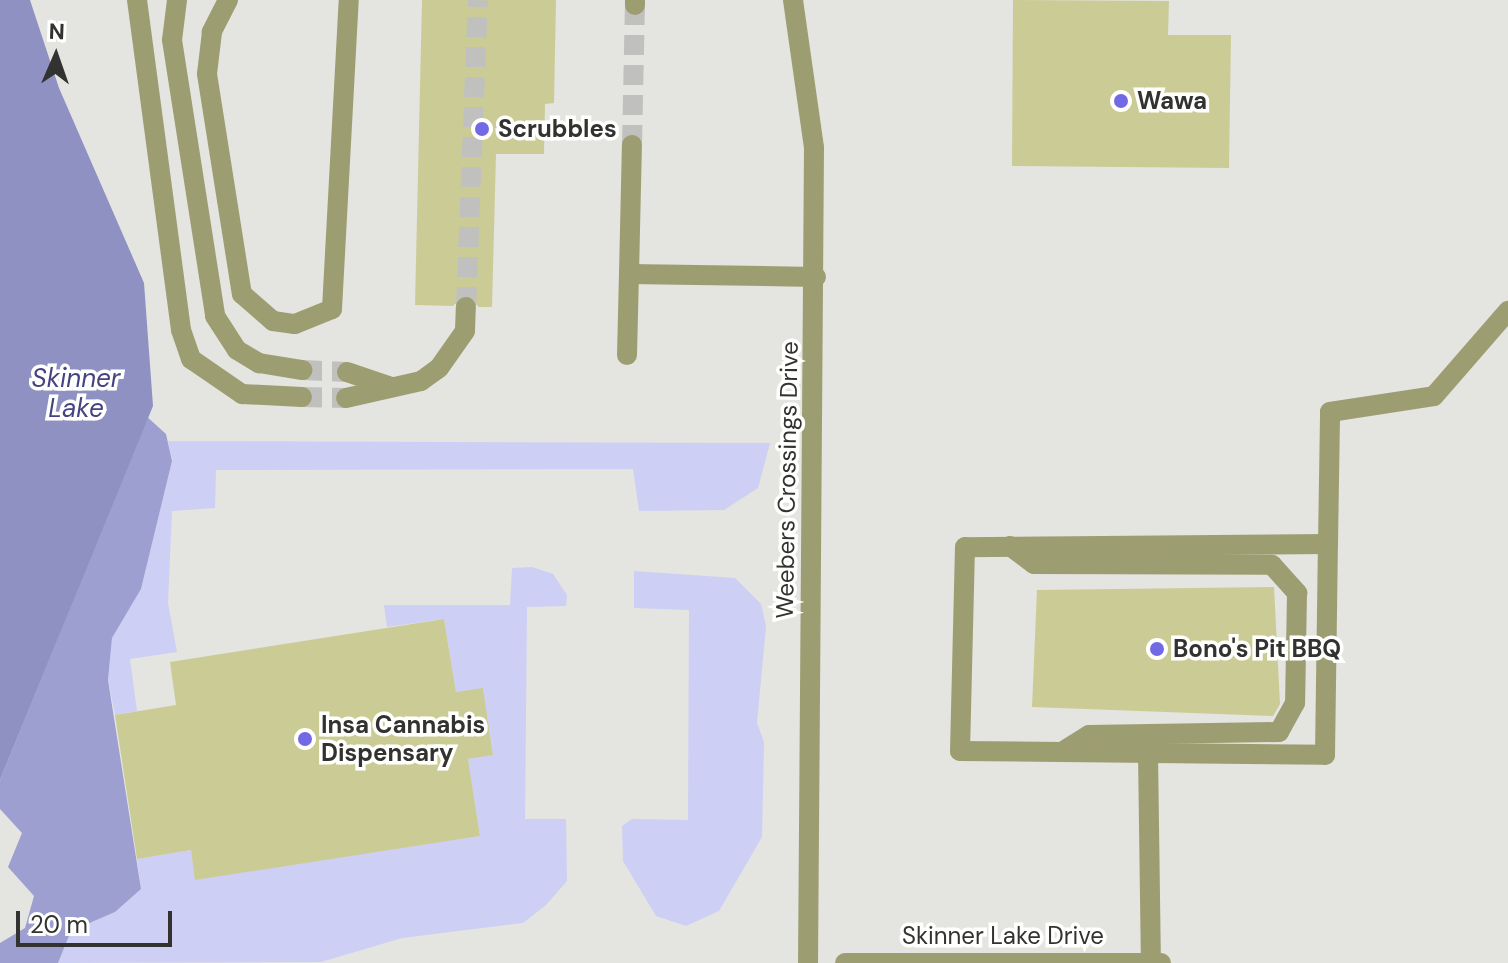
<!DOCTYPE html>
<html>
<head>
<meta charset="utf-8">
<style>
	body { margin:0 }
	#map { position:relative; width:1508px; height:963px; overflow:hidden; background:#e4e4e1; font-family:"DM Sans",sans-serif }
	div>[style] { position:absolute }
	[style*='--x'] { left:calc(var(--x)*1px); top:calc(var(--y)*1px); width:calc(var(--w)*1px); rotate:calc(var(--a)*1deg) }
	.green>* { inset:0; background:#cdcff5 }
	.forest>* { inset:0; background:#9d9fd1 }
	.water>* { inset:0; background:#8f91c2 }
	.building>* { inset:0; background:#cbcc95 }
	.minor-tunnel>* { height:20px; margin-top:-10px; transform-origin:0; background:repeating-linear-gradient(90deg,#c0c0be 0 20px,transparent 0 30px) }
	.minor>* { height:20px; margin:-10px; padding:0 10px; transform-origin:10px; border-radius:10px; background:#9d9d72 }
	.dots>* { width:22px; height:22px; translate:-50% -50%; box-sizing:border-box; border:4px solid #fffffe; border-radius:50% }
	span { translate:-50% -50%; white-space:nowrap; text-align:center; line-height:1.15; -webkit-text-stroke:7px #fffffe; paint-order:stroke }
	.poi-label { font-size:24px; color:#323231; font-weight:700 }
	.left { translate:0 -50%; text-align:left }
	.street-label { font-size:24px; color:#323231 }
	.water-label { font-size:26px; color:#454382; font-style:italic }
	.north { position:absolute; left:16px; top:16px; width:80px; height:80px; -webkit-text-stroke:6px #fffffe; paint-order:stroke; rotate:2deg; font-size:22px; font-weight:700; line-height:32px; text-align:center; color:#323231 }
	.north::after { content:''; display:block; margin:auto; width:28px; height:36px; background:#323231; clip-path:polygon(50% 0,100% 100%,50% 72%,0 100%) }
	.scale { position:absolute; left:16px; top:911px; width:156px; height:36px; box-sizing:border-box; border:4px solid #323231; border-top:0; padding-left:10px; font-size:24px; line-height:28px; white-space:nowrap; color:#323231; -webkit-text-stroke:6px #fffffe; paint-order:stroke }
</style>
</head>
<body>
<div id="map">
	<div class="green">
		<div style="clip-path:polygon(168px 441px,770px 443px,758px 488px,724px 510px,639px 511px,633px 469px,216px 470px,215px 508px,172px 511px,168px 603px,177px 652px,130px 659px,137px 711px,115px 715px,108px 680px,112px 638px,141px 589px,172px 461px)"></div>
		<div style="clip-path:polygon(532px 567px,553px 574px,567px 595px,566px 606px,527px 607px,525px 819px,566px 819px,567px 881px,546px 905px,523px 923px,402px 938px,321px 962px,58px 963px,71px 931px,115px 912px,141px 889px,137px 859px,191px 850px,196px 879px,480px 836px,468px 759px,493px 754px,483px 689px,456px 692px,444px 619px,387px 627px,384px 605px,510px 605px,512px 568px)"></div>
		<div style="clip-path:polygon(634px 571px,735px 578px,761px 604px,766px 626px,757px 723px,764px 742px,762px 837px,719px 911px,686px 926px,656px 916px,623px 861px,622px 826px,632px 819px,688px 820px,689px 610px,634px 608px)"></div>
	</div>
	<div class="forest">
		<div style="clip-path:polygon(134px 405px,166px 434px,172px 461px,141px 589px,112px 638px,108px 680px,141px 889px,115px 912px,71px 931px,58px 963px,0 963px,0 943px,25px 928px,34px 896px,8px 867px,22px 833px,0 809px,0 780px,72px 603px)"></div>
	</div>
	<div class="water">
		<div style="clip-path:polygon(0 0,30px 0,59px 88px,144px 283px,153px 406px,0 780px)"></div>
	</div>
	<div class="building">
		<div style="clip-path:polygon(422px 0,556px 0,554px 103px,545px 104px,544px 154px,496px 154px,492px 307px,479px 307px,466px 294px,453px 306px,415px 305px)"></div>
		<div style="clip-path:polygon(1013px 0,1169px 1px,1168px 35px,1231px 35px,1229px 168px,1012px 166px)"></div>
		<div style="clip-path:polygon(1274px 587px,1280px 704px,1273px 716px,1032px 707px,1037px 590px)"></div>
		<div style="clip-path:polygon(444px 619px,456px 692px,483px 688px,493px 755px,468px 759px,480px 836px,195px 880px,191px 850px,137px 859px,115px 715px,176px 705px,170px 662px)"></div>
	</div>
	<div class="minor-tunnel">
		<div style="--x:632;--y:145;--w:140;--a:-88.8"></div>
		<div style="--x:466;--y:307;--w:307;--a:-87.8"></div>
		<div style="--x:302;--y:370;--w:45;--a:2.5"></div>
		<div style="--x:302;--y:397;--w:44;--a:1.3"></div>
	</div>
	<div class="minor">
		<div style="--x:137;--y:0;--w:333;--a:82.4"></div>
		<div style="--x:181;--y:330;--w:31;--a:71"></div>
		<div style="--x:191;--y:359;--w:62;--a:34.5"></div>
		<div style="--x:242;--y:394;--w:60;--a:2.9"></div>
		<div style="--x:177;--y:0;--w:40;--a:97.1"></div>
		<div style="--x:172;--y:40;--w:279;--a:81.1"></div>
		<div style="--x:215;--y:316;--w:40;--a:57.1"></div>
		<div style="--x:237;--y:350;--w:26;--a:31"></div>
		<div style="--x:259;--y:363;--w:44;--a:9.2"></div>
		<div style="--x:228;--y:0;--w:36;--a:117"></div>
		<div style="--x:212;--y:32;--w:42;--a:96.8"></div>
		<div style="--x:207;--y:74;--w:223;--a:81"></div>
		<div style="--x:242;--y:294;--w:41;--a:41.1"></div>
		<div style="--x:273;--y:321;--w:22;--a:8"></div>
		<div style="--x:295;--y:324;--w:40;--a:-22"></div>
		<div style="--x:332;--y:309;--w:309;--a:-86.9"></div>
		<div style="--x:793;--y:0;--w:149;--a:81.9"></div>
		<div style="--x:814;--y:148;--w:815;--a:90.42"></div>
		<div style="--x:635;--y:5;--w:5;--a:-90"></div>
		<div style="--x:629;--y:274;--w:129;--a:-88.7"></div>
		<div style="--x:627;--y:355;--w:81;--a:-88.6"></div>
		<div style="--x:629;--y:274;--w:187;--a:0.9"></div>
		<div style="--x:347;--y:372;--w:46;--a:18.8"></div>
		<div style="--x:346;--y:398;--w:77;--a:-12.8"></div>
		<div style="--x:421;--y:381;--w:22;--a:-36"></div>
		<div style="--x:439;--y:368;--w:45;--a:-54.9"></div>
		<div style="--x:465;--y:331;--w:24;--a:-88"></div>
		<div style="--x:1328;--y:544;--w:363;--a:179.5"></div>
		<div style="--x:965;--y:547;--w:204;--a:91.4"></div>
		<div style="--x:960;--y:751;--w:365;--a:0.6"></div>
		<div style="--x:1325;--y:755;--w:211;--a:-89.2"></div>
		<div style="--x:1328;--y:544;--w:132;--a:-89.1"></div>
		<div style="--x:1330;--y:412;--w:105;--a:-8.7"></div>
		<div style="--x:1434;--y:396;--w:113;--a:-49"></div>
		<div style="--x:1010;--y:546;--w:30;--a:37"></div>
		<div style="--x:1034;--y:564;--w:238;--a:0.2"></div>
		<div style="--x:1272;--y:565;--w:38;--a:48"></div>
		<div style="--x:1297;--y:593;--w:110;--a:91"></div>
		<div style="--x:1295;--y:703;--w:33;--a:119"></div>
		<div style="--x:1279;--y:732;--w:190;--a:179.1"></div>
		<div style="--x:1089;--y:735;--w:32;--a:148"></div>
		<div style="--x:1148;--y:753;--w:210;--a:89.2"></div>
		<div style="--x:845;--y:963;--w:316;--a:0"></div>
	</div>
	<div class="dots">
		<div style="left:1121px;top:101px;background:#7269e4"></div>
		<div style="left:482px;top:129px;background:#7269e4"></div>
		<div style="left:1157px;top:649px;background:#7269e4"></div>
		<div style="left:305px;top:739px;background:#7269e4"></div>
	</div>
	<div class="poi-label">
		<span class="left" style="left:1137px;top:101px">Wawa</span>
		<span class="left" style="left:498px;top:129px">Scrubbles</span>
		<span class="left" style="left:1173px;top:649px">Bono's Pit BBQ</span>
		<span class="left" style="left:321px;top:739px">Insa Cannabis<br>Dispensary</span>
	</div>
	<div class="street-label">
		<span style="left:787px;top:480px;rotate:-89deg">Weebers Crossings Drive</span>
		<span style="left:1003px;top:936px">Skinner Lake Drive</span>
	</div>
	<div class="water-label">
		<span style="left:76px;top:394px">Skinner<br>Lake</span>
	</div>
	<div class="north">N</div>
	<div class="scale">20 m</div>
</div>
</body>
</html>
